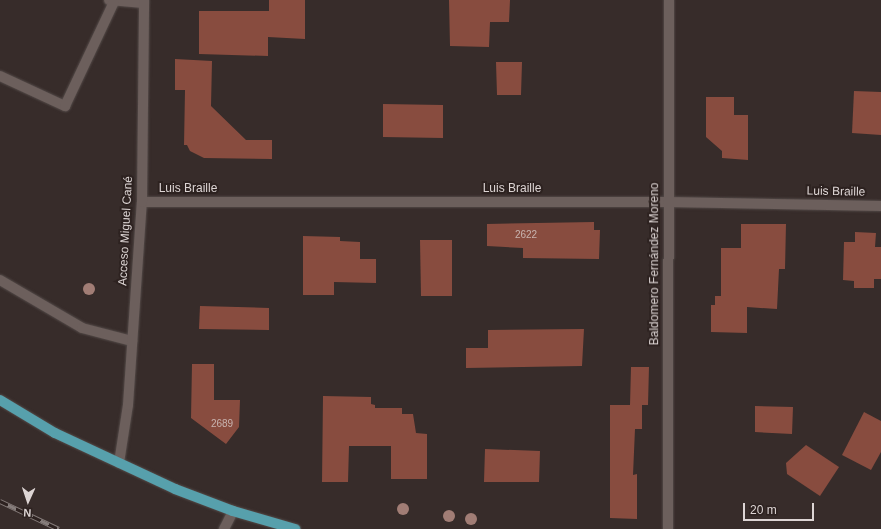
<!DOCTYPE html>
<html>
<head>
<meta charset="utf-8">
<style>
	body { margin:0 }
	#map { position:relative; width:881px; height:529px; overflow:hidden; background:#372c2a; font-family:Arial,sans-serif }
	div>[style] { position:absolute }
	[style*='--x'] { left:calc(var(--x)*1px); top:calc(var(--y)*1px); width:calc(var(--w)*1px); rotate:calc(var(--a)*1deg) }
	.building>* { inset:0; background:#884c3f }
	.roads { filter:drop-shadow(0 0 1px #534a48) drop-shadow(0 0 1px #534a48) }
	.lane>* { height:10px; margin:-5px; padding:0 5px; transform-origin:5px; border-radius:5px; background:#6c5f5c }
	.street>* { height:10px; margin:-5px; padding:0 5px; transform-origin:5px; border-radius:5px; background:#6c5f5c }
	.secondary>* { height:10px; margin:-5px; padding:0 5px; transform-origin:5px; border-radius:5px; background:#6c5f5c }
	.primary>* { height:10px; margin:-5px; padding:0 5px; transform-origin:5px; border-radius:5px; background:#57a0ac }
	.rail>* { height:4.5px; margin-top:-2.25px; transform-origin:0; background:repeating-linear-gradient(90deg,#2d2220 0 9px,#867d7b 0 18px); box-sizing:border-box; border-block:1px solid #867d7b }
	.trees>* { width:12px; height:12px; margin:-6px; border-radius:50%; background:#a17d75 }
	span { translate:-50% -50%; white-space:nowrap; text-align:center; line-height:1.15; -webkit-text-stroke:4px #2d2220; paint-order:stroke }
	.number-label { font-size:10px; color:#c8b3af }
	.number-label span { -webkit-text-stroke-width:0 }
	.street-label { font-size:12px; color:#ddd5d4 }
	.north { position:absolute; left:8px; top:481px; width:40px; height:40px; -webkit-text-stroke:3px #2d2220; paint-order:stroke; rotate:183deg; font-size:11px; font-weight:700; line-height:16px; text-align:center; color:#ddd5d4 }
	.north::after { content:''; display:block; margin:auto; width:14px; height:18px; background:#ddd5d4; clip-path:polygon(50% 0,100% 100%,50% 72%,0 100%) }
	.scale { position:absolute; left:743px; top:503px; width:71px; height:18px; box-sizing:border-box; border:2px solid #ddd5d4; border-top:0; padding-left:5px; font-size:12px; line-height:14px; white-space:nowrap; color:#ddd5d4; -webkit-text-stroke:3px #2d2220; paint-order:stroke }
</style>
</head>
<body>
<div id="map">
	<div class="building">
		<div style="clip-path:polygon(269px 0,305px 0,305px 39px,268px 37px,268px 56px,199px 54px,199px 11px,269px 11px)"></div>
		<div style="clip-path:polygon(449px 0,510px 0,509px 22px,490px 22px,489px 47px,450px 46px)"></div>
		<div style="clip-path:polygon(175px 59px,212px 61px,211px 106px,246px 140px,272px 140px,272px 159px,204px 158px,190px 151px,187px 145px,184px 145px,185px 90px,175px 90px)"></div>
		<div style="clip-path:polygon(496px 62px,522px 62px,521px 95px,497px 95px)"></div>
		<div style="clip-path:polygon(854px 91px,881px 92px,881px 135px,852px 133px)"></div>
		<div style="clip-path:polygon(706px 97px,734px 97px,734px 115px,748px 115px,748px 160px,722px 158px,722px 151px,706px 137px)"></div>
		<div style="clip-path:polygon(383px 104px,443px 105px,443px 138px,383px 137px)"></div>
		<div style="clip-path:polygon(594px 222px,594px 230px,600px 230px,599px 259px,523px 258px,523px 248px,487px 246px,487px 224px)"></div>
		<div style="clip-path:polygon(741px 224px,786px 224px,785px 269px,779px 269px,777px 309px,747px 307px,747px 333px,711px 332px,711px 305px,715px 305px,715px 296px,721px 296px,721px 248px,741px 248px)"></div>
		<div style="clip-path:polygon(855px 232px,876px 233px,875px 247px,881px 247px,881px 279px,874px 279px,874px 288px,854px 288px,854px 281px,843px 280px,844px 242px,855px 242px)"></div>
		<div style="clip-path:polygon(303px 236px,340px 237px,340px 241px,360px 242px,360px 259px,376px 259px,376px 283px,334px 282px,334px 295px,303px 295px)"></div>
		<div style="clip-path:polygon(420px 240px,452px 240px,452px 296px,421px 296px)"></div>
		<div style="clip-path:polygon(200px 306px,269px 308px,269px 330px,199px 329px)"></div>
		<div style="clip-path:polygon(584px 329px,582px 366px,466px 368px,466px 348px,488px 348px,488px 330px)"></div>
		<div style="clip-path:polygon(192px 364px,214px 364px,214px 400px,240px 400px,239px 427px,226px 444px,191px 418px)"></div>
		<div style="clip-path:polygon(631px 367px,649px 367px,648px 405px,642px 405px,642px 429px,635px 429px,633px 475px,637px 474px,637px 519px,610px 518px,610px 405px,630px 405px)"></div>
		<div style="clip-path:polygon(323px 396px,371px 397px,371px 404px,375px 405px,375px 408px,402px 408px,402px 414px,413px 414px,416px 433px,427px 434px,427px 479px,391px 479px,391px 446px,349px 446px,348px 482px,322px 482px)"></div>
		<div style="clip-path:polygon(755px 406px,793px 407px,792px 434px,755px 432px)"></div>
		<div style="clip-path:polygon(864px 412px,881px 421px,881px 452px,871px 470px,842px 455px)"></div>
		<div style="clip-path:polygon(806px 445px,839px 467px,820px 496px,787px 474px,786px 463px)"></div>
		<div style="clip-path:polygon(485px 449px,540px 451px,539px 482px,484px 482px)"></div>
	</div>
	<div class="roads">
		<div class="lane">
			<div style="--x:109;--y:0;--w:35;--a:5"></div>
			<div style="--x:0;--y:76;--w:72;--a:24.8"></div>
			<div style="--x:65;--y:106;--w:115;--a:-64.8"></div>
			<div style="--x:0;--y:280;--w:95;--a:30.3"></div>
			<div style="--x:82;--y:328;--w:52;--a:14.6"></div>
		</div>
		<div class="street">
			<div style="--x:142;--y:202;--w:526;--a:0"></div>
			<div style="--x:668;--y:202;--w:213;--a:1.1"></div>
			<div style="--x:224;--y:529;--w:20;--a:-63"></div>
			<div style="--x:668;--y:529;--w:529;--a:-89.89"></div>
		</div>
		<div class="secondary">
			<div style="--x:119;--y:463;--w:59;--a:-81.2"></div>
			<div style="--x:128;--y:405;--w:203;--a:-86.1"></div>
			<div style="--x:142;--y:202;--w:202;--a:-89.4"></div>
		</div>
		<div class="primary">
			<div style="--x:0;--y:400;--w:64;--a:31"></div>
			<div style="--x:55;--y:433;--w:132;--a:25"></div>
			<div style="--x:175;--y:489;--w:62;--a:20.8"></div>
			<div style="--x:233;--y:511;--w:65;--a:16.2"></div>
		</div>
	</div>
	<div class="rail">
		<div style="--x:0;--y:501;--w:65;--a:25.4"></div>
	</div>
	<div class="trees">
		<div style="left:89px;top:289px"></div>
		<div style="left:403px;top:509px"></div>
		<div style="left:449px;top:516px"></div>
		<div style="left:471px;top:519px"></div>
	</div>
	<div class="number-label">
		<span style="left:526px;top:235px">2622</span>
		<span style="left:222px;top:424px">2689</span>
	</div>
	<div class="street-label">
		<span style="left:188px;top:189px">Luis Braille</span>
		<span style="left:512px;top:189px">Luis Braille</span>
		<span style="left:836px;top:192px;rotate:1deg">Luis Braille</span>
		<span style="left:126px;top:231px;rotate:-87deg">Acceso Miguel Cané</span>
		<span style="left:655px;top:264px;rotate:-90deg">Baldomero Fernández Moreno</span>
	</div>
	<div class="north">N</div>
	<div class="scale">20 m</div>
</div>
</body>
</html>
